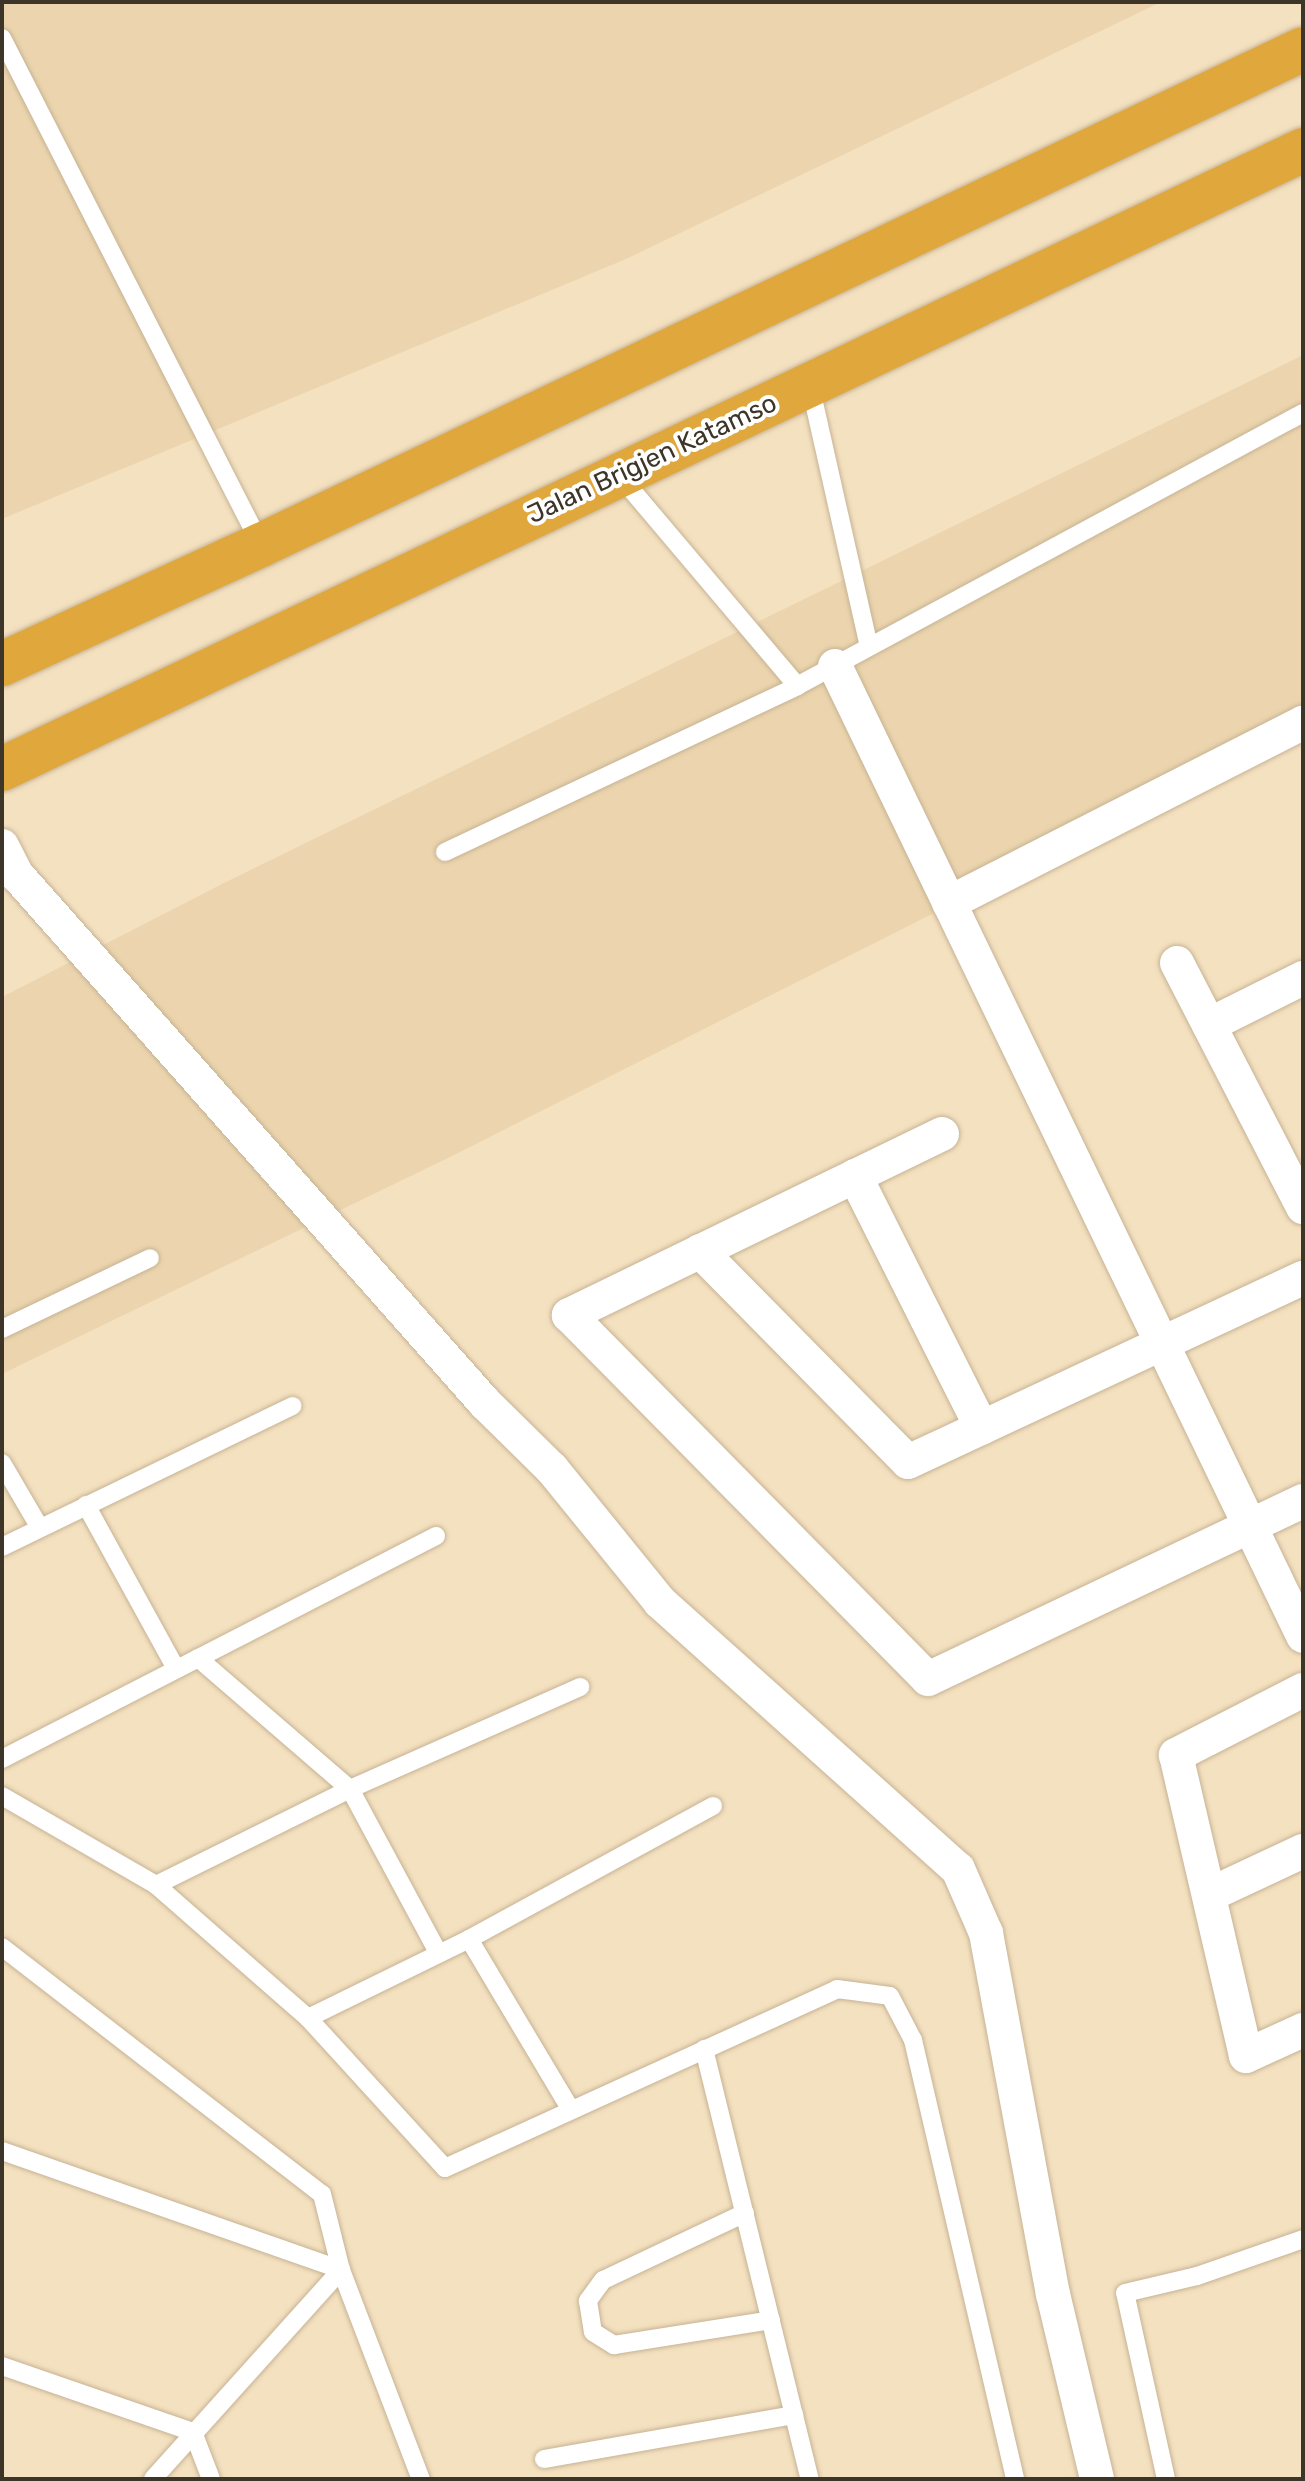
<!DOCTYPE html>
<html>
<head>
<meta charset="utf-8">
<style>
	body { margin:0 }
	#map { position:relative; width:1305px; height:2481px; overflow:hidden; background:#f4e1c0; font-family:Rubik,sans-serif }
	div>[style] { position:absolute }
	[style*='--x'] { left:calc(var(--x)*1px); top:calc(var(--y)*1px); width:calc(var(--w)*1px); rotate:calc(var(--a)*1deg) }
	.built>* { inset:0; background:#ecd5ae }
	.roads { filter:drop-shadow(0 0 2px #c6b394) drop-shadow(0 0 2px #c6b394) }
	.service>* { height:18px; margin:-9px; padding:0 9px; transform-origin:9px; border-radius:9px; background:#fff }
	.minor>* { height:34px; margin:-17px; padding:0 17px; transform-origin:17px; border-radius:17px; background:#fff }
	.trunk>* { height:44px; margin:-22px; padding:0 22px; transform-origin:22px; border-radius:22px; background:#e0a83c }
	span { translate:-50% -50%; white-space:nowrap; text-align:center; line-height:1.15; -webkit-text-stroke:8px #fff; paint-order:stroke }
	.street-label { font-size:26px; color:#3d3528 }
	.frame { position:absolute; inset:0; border:4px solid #3d3528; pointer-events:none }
</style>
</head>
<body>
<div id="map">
	<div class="built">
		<div style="clip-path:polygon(2px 2px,1161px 2px,626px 259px,2px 519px)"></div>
		<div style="clip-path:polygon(1303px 355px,1303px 727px,452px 1156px,2px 1374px,2px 997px,224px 883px)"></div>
	</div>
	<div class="roads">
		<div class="service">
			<div style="--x:2;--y:38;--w:569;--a:62.94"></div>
			<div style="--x:810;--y:385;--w:268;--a:77.3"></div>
			<div style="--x:619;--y:475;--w:276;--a:49.8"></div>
			<div style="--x:445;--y:852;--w:389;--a:-25.2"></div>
			<div style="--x:797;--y:686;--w:575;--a:-28.35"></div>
			<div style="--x:2;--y:1329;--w:164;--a:-25.6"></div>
			<div style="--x:2;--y:1463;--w:75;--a:59.7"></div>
			<div style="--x:86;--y:1505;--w:187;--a:61.2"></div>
			<div style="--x:2;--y:1547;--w:323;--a:-25.9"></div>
			<div style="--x:198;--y:1658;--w:201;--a:40.8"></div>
			<div style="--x:350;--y:1789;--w:187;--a:61.7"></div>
			<div style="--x:2;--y:1759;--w:488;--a:-27.2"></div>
			<div style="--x:2;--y:1796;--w:178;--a:30"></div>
			<div style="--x:156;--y:1885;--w:202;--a:41.2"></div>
			<div style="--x:308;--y:2018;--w:203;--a:47.6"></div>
			<div style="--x:445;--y:2168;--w:431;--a:-24.5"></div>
			<div style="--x:837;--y:1989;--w:53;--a:7.5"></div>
			<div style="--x:890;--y:1996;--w:50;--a:62.4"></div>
			<div style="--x:913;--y:2040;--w:451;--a:76.9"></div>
			<div style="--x:156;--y:1885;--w:216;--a:-26.3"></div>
			<div style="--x:350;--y:1789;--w:252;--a:-23.9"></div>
			<div style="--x:469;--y:1939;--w:199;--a:59.2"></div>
			<div style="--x:2;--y:1947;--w:404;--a:37.7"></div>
			<div style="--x:322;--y:2194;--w:78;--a:76"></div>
			<div style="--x:341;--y:2270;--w:224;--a:69.1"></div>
			<div style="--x:308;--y:2018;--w:179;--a:-26.1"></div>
			<div style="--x:469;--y:1939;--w:278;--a:-28.6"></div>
			<div style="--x:704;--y:2049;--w:443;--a:76.2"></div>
			<div style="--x:2;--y:2151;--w:359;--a:19.3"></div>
			<div style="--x:341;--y:2270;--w:281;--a:132"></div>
			<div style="--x:745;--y:2213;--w:157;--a:154.7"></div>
			<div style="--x:603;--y:2280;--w:26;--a:126"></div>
			<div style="--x:588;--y:2301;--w:31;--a:81"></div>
			<div style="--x:593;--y:2332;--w:25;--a:32"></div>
			<div style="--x:614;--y:2345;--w:159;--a:-9"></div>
			<div style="--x:2;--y:2366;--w:202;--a:19.1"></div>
			<div style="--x:193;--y:2432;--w:50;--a:69"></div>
			<div style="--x:544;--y:2459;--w:254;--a:-10"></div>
			<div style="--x:1166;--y:2479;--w:190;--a:-102.4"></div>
			<div style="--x:1125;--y:2293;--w:74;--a:-13.3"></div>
			<div style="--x:1197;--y:2276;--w:112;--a:-19.2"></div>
		</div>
		<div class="minor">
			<div style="--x:835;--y:666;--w:1077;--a:64.24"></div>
			<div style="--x:2;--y:846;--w:33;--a:63"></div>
			<div style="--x:17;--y:875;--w:706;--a:48.45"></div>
			<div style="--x:485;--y:1403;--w:94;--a:44.6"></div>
			<div style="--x:552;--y:1469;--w:171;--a:50.9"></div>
			<div style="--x:660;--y:1602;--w:400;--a:41.9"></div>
			<div style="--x:958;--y:1869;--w:70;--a:66.4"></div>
			<div style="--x:986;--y:1933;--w:367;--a:79.5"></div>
			<div style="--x:1053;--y:2294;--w:190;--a:76.6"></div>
			<div style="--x:949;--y:903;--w:397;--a:-27"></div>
			<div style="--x:1177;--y:963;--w:275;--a:62.7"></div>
			<div style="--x:1209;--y:1025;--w:105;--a:-26.6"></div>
			<div style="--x:942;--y:1134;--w:415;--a:154.1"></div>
			<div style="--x:569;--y:1315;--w:511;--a:45.4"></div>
			<div style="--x:928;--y:1679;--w:415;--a:-25.4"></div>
			<div style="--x:855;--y:1176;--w:282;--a:63.3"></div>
			<div style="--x:700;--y:1251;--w:296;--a:45.4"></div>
			<div style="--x:908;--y:1462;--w:436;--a:-25"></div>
			<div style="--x:1303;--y:1690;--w:143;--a:152.9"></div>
			<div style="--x:1176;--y:1755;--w:309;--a:76.9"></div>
			<div style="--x:1246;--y:2056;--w:63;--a:-24.5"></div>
			<div style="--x:1211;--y:1894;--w:102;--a:-25.1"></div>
		</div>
		<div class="trunk">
			<div style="--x:2;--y:664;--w:285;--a:-24.7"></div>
			<div style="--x:261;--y:545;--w:1154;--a:-25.45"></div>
			<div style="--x:2;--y:769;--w:1441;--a:-25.44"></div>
		</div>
	</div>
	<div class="street-label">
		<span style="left:652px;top:459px;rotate:-25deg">Jalan Brigjen Katamso</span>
	</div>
	<div class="frame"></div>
</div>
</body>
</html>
